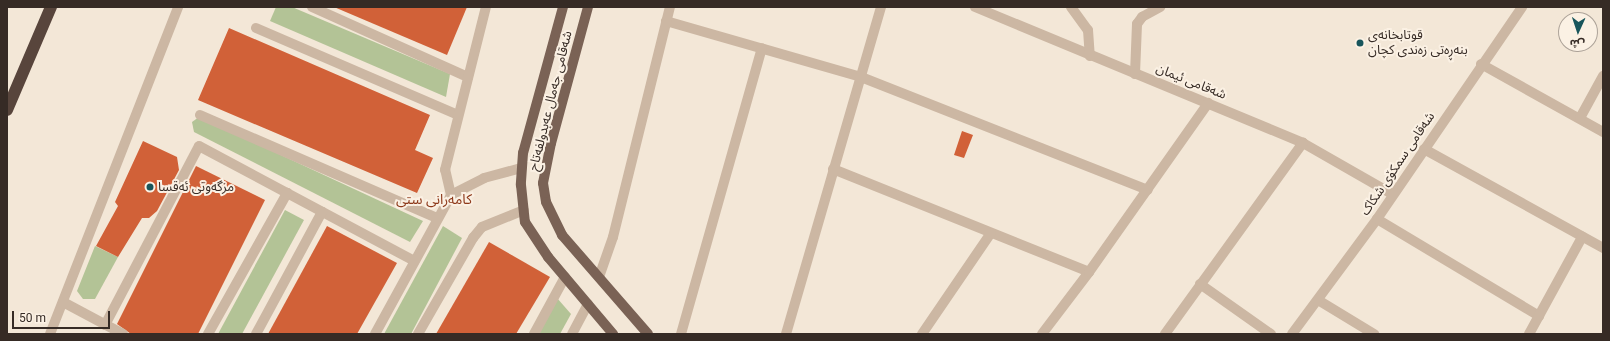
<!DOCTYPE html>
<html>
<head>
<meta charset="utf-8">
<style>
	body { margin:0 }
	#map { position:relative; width:1610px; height:341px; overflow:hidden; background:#f3e7d7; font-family:Roboto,"Noto Sans Arabic",sans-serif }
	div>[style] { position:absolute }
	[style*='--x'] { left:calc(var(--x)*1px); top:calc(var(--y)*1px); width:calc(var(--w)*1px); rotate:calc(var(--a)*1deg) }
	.green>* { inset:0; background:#b3c396 }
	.building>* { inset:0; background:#d16138 }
	.minor>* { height:10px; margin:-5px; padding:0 5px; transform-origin:5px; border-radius:5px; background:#ccb7a3 }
	.major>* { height:10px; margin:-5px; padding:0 5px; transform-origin:5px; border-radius:5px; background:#7a6255 }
	.highway>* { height:12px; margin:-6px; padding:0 6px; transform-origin:6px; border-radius:6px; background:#58453c }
	.dots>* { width:11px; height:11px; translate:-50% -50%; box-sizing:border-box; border:2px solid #fbf1e4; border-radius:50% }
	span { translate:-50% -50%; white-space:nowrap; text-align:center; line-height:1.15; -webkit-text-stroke:4px #fbf1e4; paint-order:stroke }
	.poi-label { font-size:13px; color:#362b25 }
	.left { translate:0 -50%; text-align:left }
	.street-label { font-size:13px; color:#362b25 }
	.neighbourhood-label { font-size:14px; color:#8c3718 }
	.frame { position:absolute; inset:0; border:8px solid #362b25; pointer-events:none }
	.north { position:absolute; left:1558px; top:12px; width:40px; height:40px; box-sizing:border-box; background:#fbf1e4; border:1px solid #aca298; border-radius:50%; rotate:183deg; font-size:11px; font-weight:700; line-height:16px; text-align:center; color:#362b25 }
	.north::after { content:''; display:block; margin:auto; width:14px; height:18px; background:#18555b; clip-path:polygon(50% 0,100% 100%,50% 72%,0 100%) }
	.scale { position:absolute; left:12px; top:311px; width:98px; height:18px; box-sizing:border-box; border:2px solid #362b25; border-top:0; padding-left:5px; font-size:12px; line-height:14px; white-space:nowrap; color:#362b25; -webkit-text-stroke:3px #fbf1e4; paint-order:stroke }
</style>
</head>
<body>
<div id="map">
	<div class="green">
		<div style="clip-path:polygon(276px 7px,292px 7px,450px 74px,446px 97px,270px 21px)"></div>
		<div style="clip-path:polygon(199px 117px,423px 221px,410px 242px,194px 132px,192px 122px)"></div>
		<div style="clip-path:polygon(285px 210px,304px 220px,242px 334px,218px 334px)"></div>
		<div style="clip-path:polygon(443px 226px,462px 238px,411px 334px,384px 334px)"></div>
		<div style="clip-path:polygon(95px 246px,118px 257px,95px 299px,83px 299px,77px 291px)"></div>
		<div style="clip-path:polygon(557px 298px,571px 314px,560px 334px,538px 334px)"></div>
	</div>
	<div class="building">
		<div style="clip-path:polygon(334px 7px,467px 7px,447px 55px)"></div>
		<div style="clip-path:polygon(229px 28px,430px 115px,415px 150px,433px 158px,417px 193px,198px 100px)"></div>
		<div style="clip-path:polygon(962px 131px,973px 135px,964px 158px,954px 155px)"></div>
		<div style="clip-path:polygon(143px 141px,177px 157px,179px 170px,157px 211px,149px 218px,142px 218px,118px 257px,96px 246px,118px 206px,115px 202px)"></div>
		<div style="clip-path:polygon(196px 166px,265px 200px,198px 334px,131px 334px,117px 324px)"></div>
		<div style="clip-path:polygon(327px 226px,397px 263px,357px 334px,268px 334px)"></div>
		<div style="clip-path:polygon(489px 242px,550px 277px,516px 334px,436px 334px)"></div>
	</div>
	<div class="minor">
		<div style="--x:312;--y:7;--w:171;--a:24.2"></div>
		<div style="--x:975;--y:7;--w:355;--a:22.5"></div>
		<div style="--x:1303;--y:143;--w:103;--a:29.8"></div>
		<div style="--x:1071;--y:7;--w:29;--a:54"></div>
		<div style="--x:1088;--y:30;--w:26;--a:86"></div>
		<div style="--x:666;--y:21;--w:203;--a:16"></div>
		<div style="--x:861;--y:77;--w:308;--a:21.5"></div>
		<div style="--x:256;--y:28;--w:220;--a:23.3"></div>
		<div style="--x:1481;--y:64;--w:140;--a:29.1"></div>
		<div style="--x:1135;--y:74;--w:50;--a:-87.7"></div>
		<div style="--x:1137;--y:24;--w:9;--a:-54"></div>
		<div style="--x:1142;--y:17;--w:21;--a:-29"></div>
		<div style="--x:200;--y:115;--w:258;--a:23.5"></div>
		<div style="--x:1580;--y:118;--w:48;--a:-61.3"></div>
		<div style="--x:1424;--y:149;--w:205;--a:28.9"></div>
		<div style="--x:833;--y:169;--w:276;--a:21.9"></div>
		<div style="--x:451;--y:195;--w:37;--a:-27"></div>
		<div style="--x:484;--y:178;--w:39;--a:-15"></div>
		<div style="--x:1377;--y:219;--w:189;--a:30.9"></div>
		<div style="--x:599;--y:277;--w:42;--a:-70.7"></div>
		<div style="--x:613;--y:237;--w:237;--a:-76.1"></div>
		<div style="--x:1200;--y:284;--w:87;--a:35.2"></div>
		<div style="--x:1318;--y:300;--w:66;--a:31.3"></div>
		<div style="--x:63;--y:302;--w:68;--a:28.1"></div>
		<div style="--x:105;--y:325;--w:202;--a:-62.3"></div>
		<div style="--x:199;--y:146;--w:244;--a:28.1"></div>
		<div style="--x:50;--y:334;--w:351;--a:-68.6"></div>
		<div style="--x:208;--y:334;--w:162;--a:-60.7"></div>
		<div style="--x:256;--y:334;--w:139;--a:-61.6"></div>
		<div style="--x:375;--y:334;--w:158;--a:-61.3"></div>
		<div style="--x:451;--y:195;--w:26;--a:-103"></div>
		<div style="--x:445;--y:170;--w:168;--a:-75.9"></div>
		<div style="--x:418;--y:334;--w:111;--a:-60.2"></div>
		<div style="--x:473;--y:238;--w:14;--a:-51"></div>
		<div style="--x:482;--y:227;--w:45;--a:-22"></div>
		<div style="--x:534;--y:334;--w:65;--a:-61.5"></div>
		<div style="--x:572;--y:334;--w:34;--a:-62"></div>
		<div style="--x:681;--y:334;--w:297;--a:-74.2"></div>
		<div style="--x:786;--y:334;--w:341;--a:-73.8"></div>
		<div style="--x:922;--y:334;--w:122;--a:-55.7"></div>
		<div style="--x:1042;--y:334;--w:78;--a:-52.8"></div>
		<div style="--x:1089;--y:272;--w:207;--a:-54.8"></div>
		<div style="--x:1165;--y:334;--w:236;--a:-54.2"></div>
		<div style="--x:1292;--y:334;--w:143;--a:-53.5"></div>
		<div style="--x:1377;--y:219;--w:257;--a:-55.6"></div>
		<div style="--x:1529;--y:334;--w:111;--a:-61.3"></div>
	</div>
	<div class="major">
		<div style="--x:563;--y:7;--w:151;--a:105.3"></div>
		<div style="--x:523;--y:153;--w:32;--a:94"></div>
		<div style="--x:521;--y:185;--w:37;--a:84"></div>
		<div style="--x:525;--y:222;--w:42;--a:56.7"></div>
		<div style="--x:548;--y:257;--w:101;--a:49.8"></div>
		<div style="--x:588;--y:7;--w:141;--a:105.2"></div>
		<div style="--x:551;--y:143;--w:41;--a:101.3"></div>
		<div style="--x:543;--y:183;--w:19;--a:81"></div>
		<div style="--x:546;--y:202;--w:37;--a:64"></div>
		<div style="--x:562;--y:235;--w:131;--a:49"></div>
	</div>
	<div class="highway">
		<div style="--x:7;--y:110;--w:112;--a:-66.9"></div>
	</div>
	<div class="dots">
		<div style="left:1360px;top:43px;background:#18555b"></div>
		<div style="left:150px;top:187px;background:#18555b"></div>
	</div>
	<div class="poi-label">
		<span class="left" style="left:1368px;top:43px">قوتابخانەی<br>بنەڕەتی زەندی کچان</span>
		<span class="left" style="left:158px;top:187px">مزگەوتی ئەقسا</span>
	</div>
	<div class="street-label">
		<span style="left:1191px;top:82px;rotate:22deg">شەقامی ئیمان</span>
		<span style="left:551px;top:101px;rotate:-76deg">شەقامی جەمال عەبدولفەتاح</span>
		<span style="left:1398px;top:164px;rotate:-56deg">شەقامی سمکۆی شکاک</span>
	</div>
	<div class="neighbourhood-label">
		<span style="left:434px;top:199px">كامه‌رانی ستی</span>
	</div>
	<div class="frame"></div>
	<div class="north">ش</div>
	<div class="scale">50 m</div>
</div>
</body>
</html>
